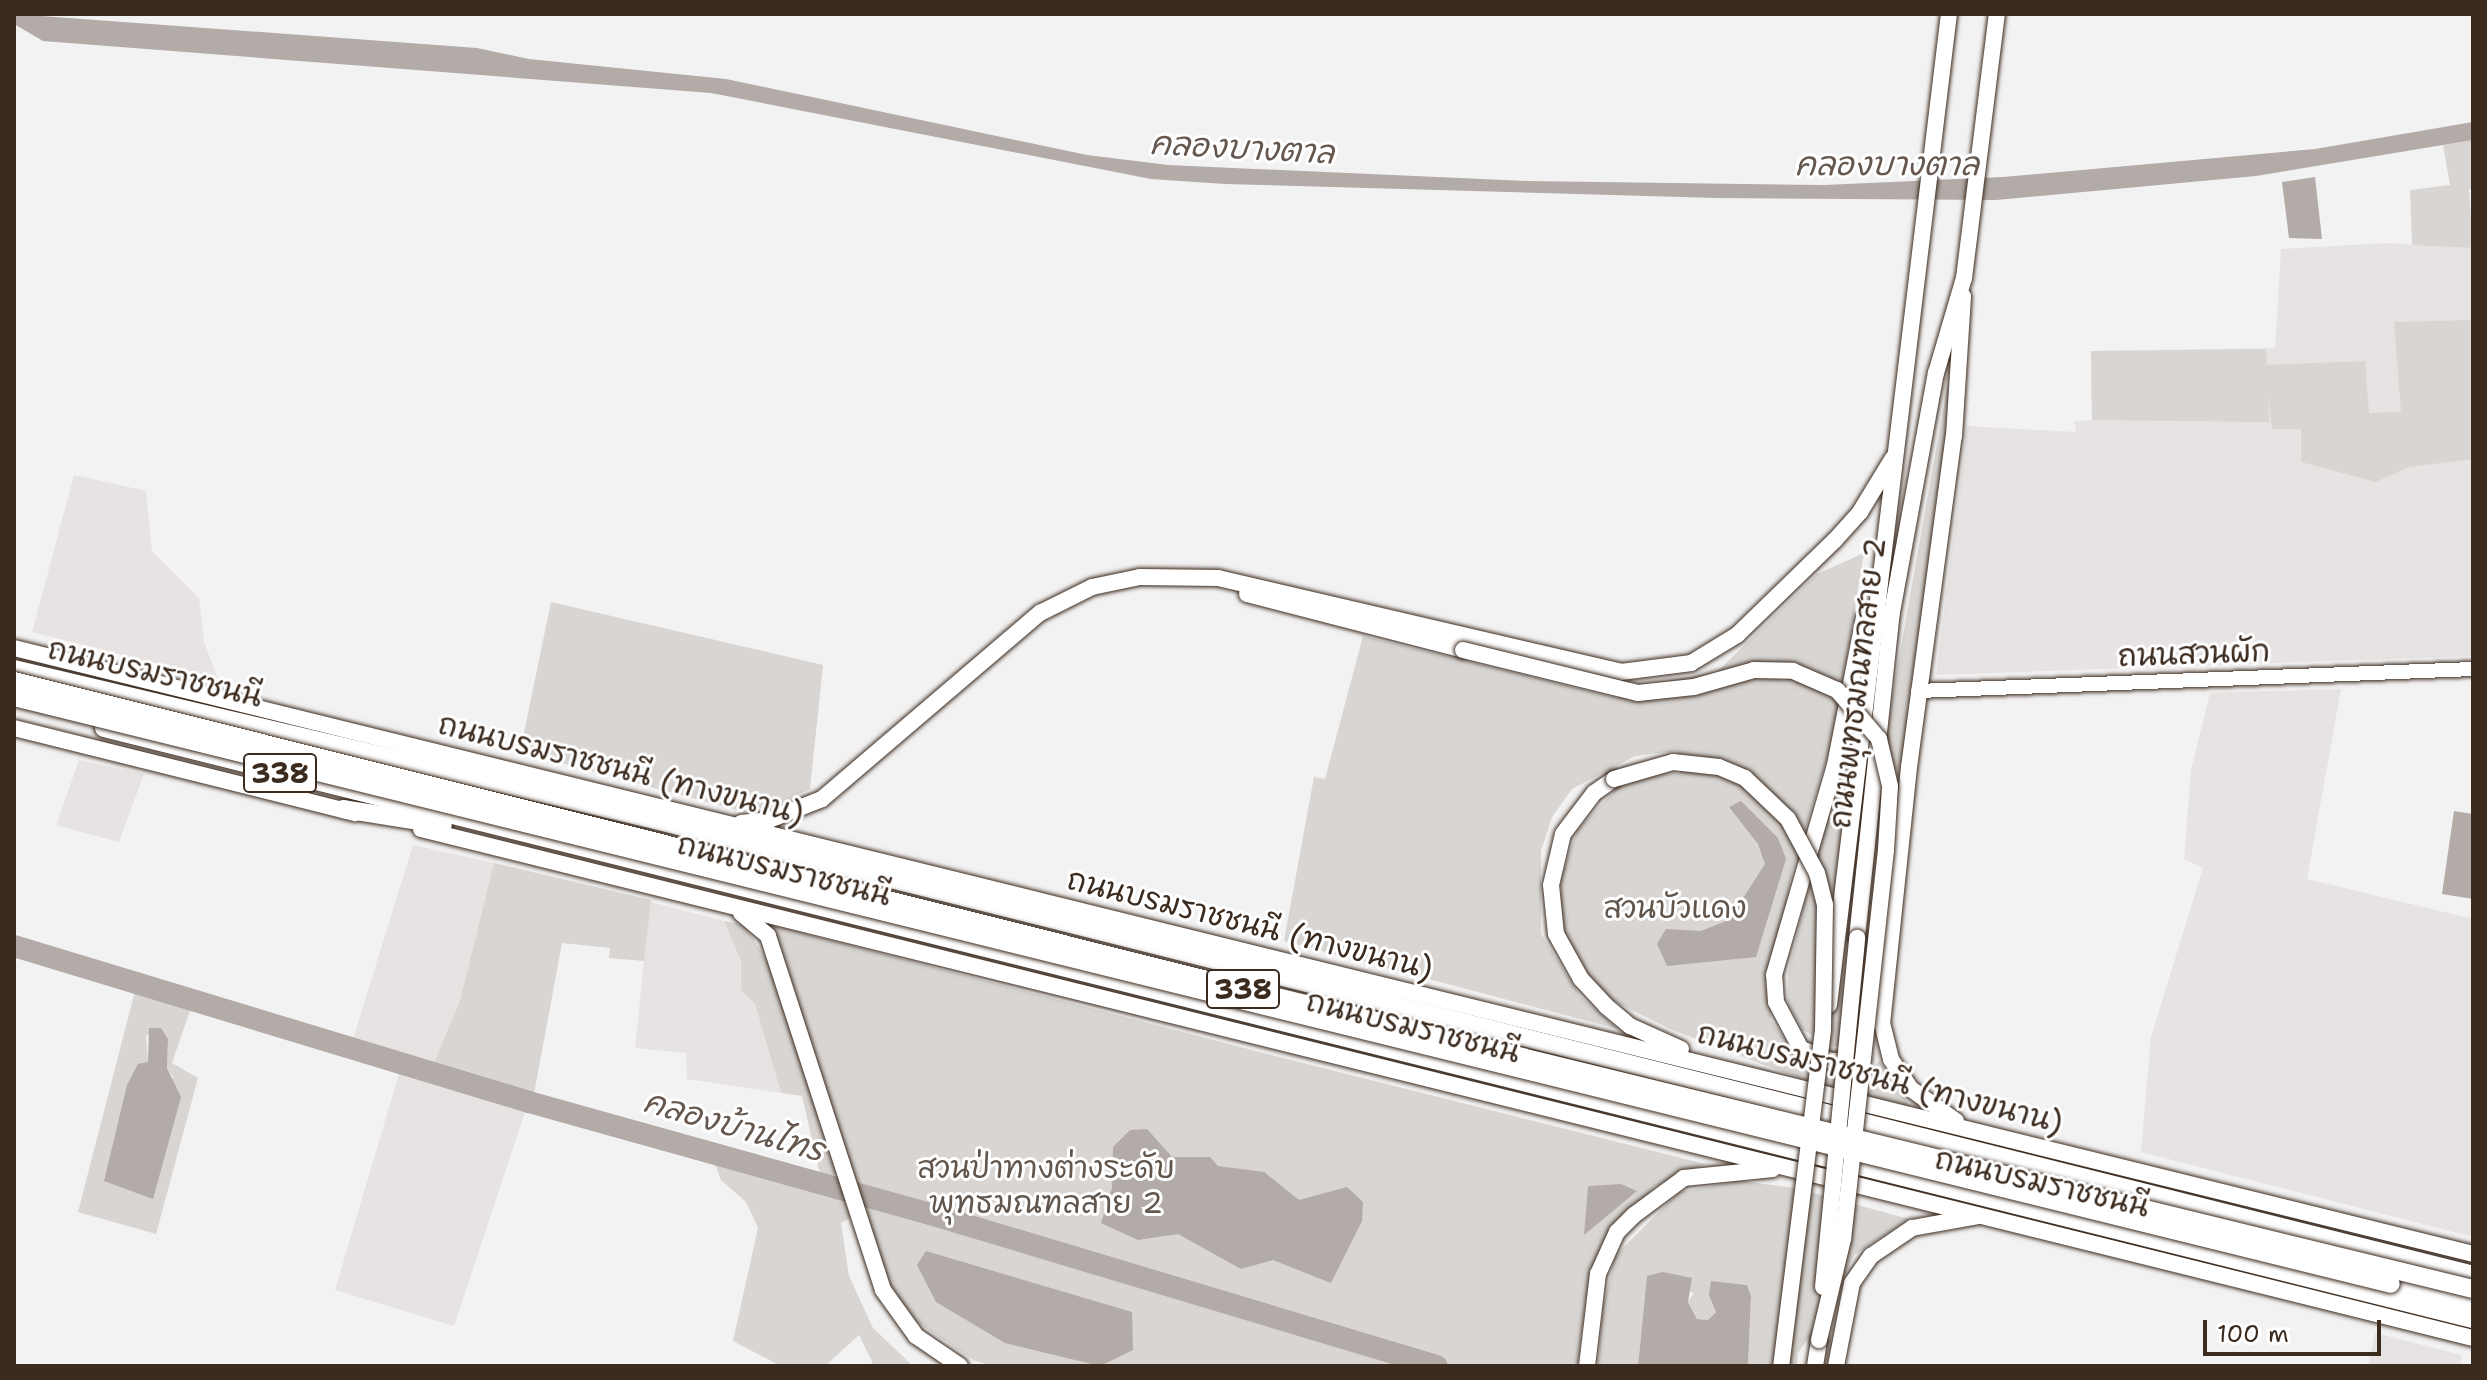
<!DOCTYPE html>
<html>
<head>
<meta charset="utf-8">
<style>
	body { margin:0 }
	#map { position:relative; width:2487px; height:1380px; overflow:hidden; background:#f3f2f2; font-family:"Shantell Sans","Playpen Sans Thai",sans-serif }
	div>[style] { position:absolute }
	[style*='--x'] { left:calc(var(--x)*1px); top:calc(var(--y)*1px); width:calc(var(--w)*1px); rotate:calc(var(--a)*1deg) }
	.built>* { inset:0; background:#e6e3e2 }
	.green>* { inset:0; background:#d8d5d2 }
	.water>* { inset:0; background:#b2aba7 }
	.river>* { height:22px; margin:-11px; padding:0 11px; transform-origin:11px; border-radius:11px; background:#b2aba7 }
	.roads { filter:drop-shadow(0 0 2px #3b2a1e) drop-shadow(0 0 2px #3b2a1e) }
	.tertiary>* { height:14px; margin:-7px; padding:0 7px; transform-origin:7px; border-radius:7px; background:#fff }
	.secondary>* { height:16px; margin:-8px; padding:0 8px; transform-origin:8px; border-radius:8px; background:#fff }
	.primary>* { height:18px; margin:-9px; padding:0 9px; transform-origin:9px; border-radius:9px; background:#fff }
	.trunk>* { height:18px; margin:-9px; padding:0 9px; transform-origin:9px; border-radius:9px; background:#fff }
	.bridges { filter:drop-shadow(0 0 2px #3b2a1e) drop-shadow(0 0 2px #3b2a1e) }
	.secondary-bridge>* { height:16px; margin:-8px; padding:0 8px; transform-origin:8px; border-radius:8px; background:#fff }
	.primary-bridge>* { height:18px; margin:-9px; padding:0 9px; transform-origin:9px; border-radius:9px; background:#fff }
	span { translate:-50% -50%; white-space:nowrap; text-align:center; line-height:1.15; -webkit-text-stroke:6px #fff; paint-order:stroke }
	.shield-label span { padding:2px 6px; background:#fff; border:2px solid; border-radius:6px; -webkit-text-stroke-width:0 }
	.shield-label { font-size:28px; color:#3b2a1e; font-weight:700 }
	.street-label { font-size:30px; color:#3b2a1e }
	.park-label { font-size:30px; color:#62554b }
	.water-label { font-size:32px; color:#65574e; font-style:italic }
	.frame { position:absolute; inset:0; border:16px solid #3b2a1e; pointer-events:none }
	.scale { position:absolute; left:2203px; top:1320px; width:178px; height:36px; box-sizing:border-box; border:4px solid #3b2a1e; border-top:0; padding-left:10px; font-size:24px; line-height:28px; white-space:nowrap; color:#3b2a1e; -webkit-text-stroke:6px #fff; paint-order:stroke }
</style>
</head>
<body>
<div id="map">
	<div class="built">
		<div style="clip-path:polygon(2388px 243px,2473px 248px,2473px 656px,1936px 675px,1967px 426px,2076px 432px,2074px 421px,2092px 420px,2091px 351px,2275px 348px,2281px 249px)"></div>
		<div style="clip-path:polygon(74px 475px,146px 491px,152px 551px,199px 598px,204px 642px,218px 679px,32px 632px)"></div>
		<div style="clip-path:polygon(2341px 689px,2307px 879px,2473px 919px,2473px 1237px,2141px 1152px,2151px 1037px,2203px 868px,2184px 859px,2191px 770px,2210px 693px)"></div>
		<div style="clip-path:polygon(79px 760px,144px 774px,119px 842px,56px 825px)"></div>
		<div style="clip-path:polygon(413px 845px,494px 863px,460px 1000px,434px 1063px,353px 1039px)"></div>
		<div style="clip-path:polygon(650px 902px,724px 921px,741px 961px,741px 990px,755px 1004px,781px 1093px,687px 1079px,686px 1053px,635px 1048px)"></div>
		<div style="clip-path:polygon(401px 1067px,525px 1112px,454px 1326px,335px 1290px)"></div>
		<div style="clip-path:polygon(2375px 1333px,2462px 1355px,2460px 1366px,2368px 1366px)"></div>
	</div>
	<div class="green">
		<div style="clip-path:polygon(2473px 140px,2473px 189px,2469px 189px,2473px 248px,2412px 245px,2410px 190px,2450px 185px,2443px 145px)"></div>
		<div style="clip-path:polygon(2473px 320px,2473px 459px,2409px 467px,2376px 482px,2301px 462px,2301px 429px,2272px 429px,2268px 393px,2269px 422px,2092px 420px,2091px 351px,2266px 349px,2267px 365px,2365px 361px,2369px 413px,2401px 412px,2394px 322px)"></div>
		<div style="clip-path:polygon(1947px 388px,1952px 389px,1871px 1033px,1833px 1047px,1802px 1029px,1788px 1003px,1788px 972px,1851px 714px,1873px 715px,1849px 939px)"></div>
		<div style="clip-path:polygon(1864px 553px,1835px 731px,1793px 869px,1769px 984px,1771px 1020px,1797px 1055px,1836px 1077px,1872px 1069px,1879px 1061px,1913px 1111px,1796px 1077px,1670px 1029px,1608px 998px,1580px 968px,1561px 926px,1561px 878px,1577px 830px,1620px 785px,1646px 774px,1680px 773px,1677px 751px,1635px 756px,1572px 789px,1552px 817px,1541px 851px,1541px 934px,1581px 997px,1618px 1029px,1284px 941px,1314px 777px,1325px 779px,1363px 636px,1617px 698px,1637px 686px,1717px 672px,1817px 574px)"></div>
		<div style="clip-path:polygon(551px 602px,823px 665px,810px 789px,774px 806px,741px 811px,520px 752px)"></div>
		<div style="clip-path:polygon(494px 863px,651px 900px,644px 961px,609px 958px,610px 948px,562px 943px,534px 1094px,434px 1063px,460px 1000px)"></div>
		<div style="clip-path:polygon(724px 921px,744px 925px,769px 963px,839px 1174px,821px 1178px,802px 1096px,781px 1093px,755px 1004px,741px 990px,741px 961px)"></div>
		<div style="clip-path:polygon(771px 925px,1271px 1055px,1705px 1164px,1654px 1187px,1608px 1233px,1589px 1277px,1577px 1366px,994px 1366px,975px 1361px,905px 1314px,877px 1258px)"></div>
		<div style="clip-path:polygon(evenodd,135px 991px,192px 1005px,172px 1063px,198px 1078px,156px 1234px,78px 1212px,135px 991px,146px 1035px,168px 1039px,167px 1068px,174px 1079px,138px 1065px,148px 1062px,146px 1035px)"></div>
		<div style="clip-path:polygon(714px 1161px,846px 1197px,853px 1216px,841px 1223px,849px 1276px,873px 1328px,913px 1366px,874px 1366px,859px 1335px,825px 1366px,781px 1366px,733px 1341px,758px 1228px,746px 1202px,721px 1180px)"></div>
		<div style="clip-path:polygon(1741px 1181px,1795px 1188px,1909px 1219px,1854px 1255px,1836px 1297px,1798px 1353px,1797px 1366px,1748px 1366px,1751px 1296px,1747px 1285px,1711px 1281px,1716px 1312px,1708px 1320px,1697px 1319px,1688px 1301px,1694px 1293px,1647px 1277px,1638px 1366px,1598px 1366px,1603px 1307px,1615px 1256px,1679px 1192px)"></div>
	</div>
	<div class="water">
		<div style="clip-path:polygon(14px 14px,477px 48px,529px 59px,726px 79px,1087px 155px,1168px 165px,1527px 181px,1824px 185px,2003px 177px,2315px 149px,2473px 122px,2473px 140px,2256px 176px,1996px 200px,1716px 198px,1225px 184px,1151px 179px,711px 93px,43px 41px,14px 24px)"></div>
		<div style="clip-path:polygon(2315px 177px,2322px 239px,2289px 238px,2282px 182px)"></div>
		<div style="clip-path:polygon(1741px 801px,1778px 838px,1786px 859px,1756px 957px,1667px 966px,1657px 944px,1666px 929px,1701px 931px,1729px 920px,1765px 864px,1758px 844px,1729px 807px)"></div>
		<div style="clip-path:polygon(2454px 811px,2473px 814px,2473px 899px,2442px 894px)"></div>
		<div style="clip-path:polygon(149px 1028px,161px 1028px,168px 1039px,167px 1068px,181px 1097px,153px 1199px,104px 1181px,127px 1085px,138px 1064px,148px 1062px)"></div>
		<div style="clip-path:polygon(1147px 1129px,1172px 1157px,1210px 1157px,1218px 1166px,1264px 1172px,1299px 1200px,1347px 1187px,1363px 1202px,1362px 1221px,1331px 1283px,1273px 1260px,1241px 1269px,1178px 1234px,1138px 1240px,1101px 1223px,1112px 1188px,1113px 1147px,1130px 1130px)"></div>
		<div style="clip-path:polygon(1621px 1184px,1637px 1191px,1584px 1235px,1588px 1186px)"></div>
		<div style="clip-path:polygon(926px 1251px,1132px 1312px,1133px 1350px,1100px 1366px,1005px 1343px,936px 1302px,917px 1265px)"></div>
		<div style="clip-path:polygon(1663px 1272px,1692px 1278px,1688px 1302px,1697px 1319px,1708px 1320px,1716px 1312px,1709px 1295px,1711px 1281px,1747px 1285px,1751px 1296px,1748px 1366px,1638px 1366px,1647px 1276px)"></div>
	</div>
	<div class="river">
		<div style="--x:14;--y:946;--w:538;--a:16.85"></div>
		<div style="--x:529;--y:1102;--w:416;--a:15.6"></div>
		<div style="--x:930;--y:1214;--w:529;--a:16.69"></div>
	</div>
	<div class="roads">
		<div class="tertiary">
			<div style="--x:1918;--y:691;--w:555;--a:-2.27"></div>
		</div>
		<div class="secondary">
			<div style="--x:1247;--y:594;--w:223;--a:14.5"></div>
			<div style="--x:14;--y:648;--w:2533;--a:13.84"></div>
			<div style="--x:14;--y:728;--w:352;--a:14"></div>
			<div style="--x:1614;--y:779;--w:24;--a:145"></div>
			<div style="--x:1594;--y:793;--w:51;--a:127.1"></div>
			<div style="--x:1563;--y:834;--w:52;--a:103.2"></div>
			<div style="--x:1551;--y:885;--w:49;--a:84.2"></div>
			<div style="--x:1556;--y:934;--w:51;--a:60.9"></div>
			<div style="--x:1581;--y:979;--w:37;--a:47"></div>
			<div style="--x:1606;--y:1006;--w:31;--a:40"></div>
			<div style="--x:1630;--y:1026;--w:56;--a:24.3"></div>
			<div style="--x:741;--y:823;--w:28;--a:-6"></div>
			<div style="--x:769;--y:820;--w:57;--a:-21.6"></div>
			<div style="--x:822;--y:799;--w:287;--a:-40.5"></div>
			<div style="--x:1040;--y:613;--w:58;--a:-26.6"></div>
			<div style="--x:1092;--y:587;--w:49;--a:-11.8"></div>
			<div style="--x:1140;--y:577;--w:78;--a:0.7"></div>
			<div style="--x:1218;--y:578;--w:414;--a:13.1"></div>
			<div style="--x:1621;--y:672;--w:71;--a:-7.3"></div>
			<div style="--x:1691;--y:663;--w:54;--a:-31.3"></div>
			<div style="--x:1737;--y:635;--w:136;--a:-44.1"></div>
			<div style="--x:1835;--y:540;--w:38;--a:-48"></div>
			<div style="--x:1860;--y:512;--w:63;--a:-58.6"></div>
			<div style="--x:421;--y:829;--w:2114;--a:13.93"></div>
			<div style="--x:741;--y:913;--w:35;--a:40"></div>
			<div style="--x:768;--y:936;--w:372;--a:72"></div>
			<div style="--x:883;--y:1290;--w:57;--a:54.3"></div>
			<div style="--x:916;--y:1336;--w:53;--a:34.3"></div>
			<div style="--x:1857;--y:938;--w:328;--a:-83.9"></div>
			<div style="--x:1892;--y:612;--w:243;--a:-79.6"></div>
			<div style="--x:1936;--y:373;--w:99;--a:-73.6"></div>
			<div style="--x:1964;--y:278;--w:266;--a:-82.9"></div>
			<div style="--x:1829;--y:1005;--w:998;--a:-83.1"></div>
			<div style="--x:1857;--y:1060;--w:26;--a:178"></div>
			<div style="--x:1831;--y:1061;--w:32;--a:-158"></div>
			<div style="--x:1801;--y:1049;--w:53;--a:-118"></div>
			<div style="--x:1776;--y:1002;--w:27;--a:-94"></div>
			<div style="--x:1774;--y:975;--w:219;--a:-73.8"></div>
			<div style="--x:1835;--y:765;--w:151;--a:-78.9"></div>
			<div style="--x:1956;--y:1121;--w:55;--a:-144.6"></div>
			<div style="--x:1911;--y:1089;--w:36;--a:-124"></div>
			<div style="--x:1891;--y:1059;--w:36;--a:-104"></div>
			<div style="--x:1882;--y:1024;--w:258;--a:-84"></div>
			<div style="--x:1909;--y:767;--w:334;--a:-82.3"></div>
			<div style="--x:1954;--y:436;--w:140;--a:-86.3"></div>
			<div style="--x:1587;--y:1366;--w:93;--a:-83.2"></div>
			<div style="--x:1598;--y:1274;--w:46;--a:-65.7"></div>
			<div style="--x:1617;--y:1232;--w:24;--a:-45"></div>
			<div style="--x:1634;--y:1215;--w:62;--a:-36.5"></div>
			<div style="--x:1684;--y:1178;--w:89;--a:-5.8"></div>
			<div style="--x:1815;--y:1366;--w:26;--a:-81"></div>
			<div style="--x:1836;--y:1366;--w:85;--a:-79.1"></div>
			<div style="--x:1852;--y:1283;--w:33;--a:-55"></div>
			<div style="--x:1871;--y:1256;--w:50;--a:-34.3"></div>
			<div style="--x:1912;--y:1228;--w:67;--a:-10.3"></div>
		</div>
		<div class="primary">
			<div style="--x:2391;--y:1284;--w:85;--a:15"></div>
		</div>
		<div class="trunk">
			<div style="--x:14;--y:669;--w:649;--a:13.27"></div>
			<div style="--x:646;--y:818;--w:1883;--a:14.04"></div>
			<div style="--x:104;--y:728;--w:2442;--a:14.01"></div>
			<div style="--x:343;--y:809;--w:101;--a:9.1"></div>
		</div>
	</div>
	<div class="bridges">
		<div class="secondary-bridge">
			<div style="--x:1463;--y:650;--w:180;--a:13.8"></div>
			<div style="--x:1638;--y:693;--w:56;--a:-6.1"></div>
			<div style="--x:1694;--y:687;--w:62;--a:-15.8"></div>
			<div style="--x:1754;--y:670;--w:39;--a:1"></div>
			<div style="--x:1793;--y:671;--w:48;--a:23.4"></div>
			<div style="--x:1837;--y:690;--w:65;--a:49.4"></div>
			<div style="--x:1879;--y:739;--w:48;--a:76.8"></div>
			<div style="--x:1890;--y:786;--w:64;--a:93.6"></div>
			<div style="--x:1886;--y:850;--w:391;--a:96.3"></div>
			<div style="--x:1843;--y:1239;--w:104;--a:103.4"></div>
			<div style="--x:1614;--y:779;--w:61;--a:-16.1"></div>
			<div style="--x:1673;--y:762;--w:46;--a:6.2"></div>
			<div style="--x:1719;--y:767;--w:28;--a:23"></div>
			<div style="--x:1745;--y:778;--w:59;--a:43.6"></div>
			<div style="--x:1788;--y:819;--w:61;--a:61.8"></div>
			<div style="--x:1817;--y:873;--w:32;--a:76"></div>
			<div style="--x:1825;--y:904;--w:126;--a:90.9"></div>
			<div style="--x:1823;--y:1030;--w:339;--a:97.1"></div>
			<div style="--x:1823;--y:1287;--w:351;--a:-84.4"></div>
		</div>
		<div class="primary-bridge">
			<div style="--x:14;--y:681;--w:1234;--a:14.07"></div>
			<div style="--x:1211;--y:981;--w:1299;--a:13.72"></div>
			<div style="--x:14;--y:697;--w:2448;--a:13.87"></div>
		</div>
	</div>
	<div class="shield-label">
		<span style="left:280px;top:773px">338</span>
		<span style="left:1243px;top:989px">338</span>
	</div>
	<div class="street-label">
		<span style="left:2194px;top:654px;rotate:-2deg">ถนนสวนผัก</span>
		<span style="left:155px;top:673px;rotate:13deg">ถนนบรมราชชนนี</span>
		<span style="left:1858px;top:683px;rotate:-83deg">ถนนพุทธมณฑลสาย 2</span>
		<span style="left:621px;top:769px;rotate:14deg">ถนนบรมราชชนนี (ทางขนาน)</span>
		<span style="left:784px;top:870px;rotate:14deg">ถนนบรมราชชนนี</span>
		<span style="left:1250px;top:924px;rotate:14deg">ถนนบรมราชชนนี (ทางขนาน)</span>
		<span style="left:1413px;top:1027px;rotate:14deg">ถนนบรมราชชนนี</span>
		<span style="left:1880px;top:1078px;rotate:14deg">ถนนบรมราชชนนี (ทางขนาน)</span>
		<span style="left:2042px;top:1183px;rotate:13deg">ถนนบรมราชชนนี</span>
	</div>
	<div class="park-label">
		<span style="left:1675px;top:908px">สวนบัวแดง</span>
		<span style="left:1046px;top:1185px">สวนป่าทางต่างระดับ<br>พุทธมณฑลสาย 2</span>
	</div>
	<div class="water-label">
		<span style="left:1242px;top:148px;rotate:3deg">คลองบางตาล</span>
		<span style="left:1887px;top:164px">คลองบางตาล</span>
		<span style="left:734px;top:1126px;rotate:16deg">คลองบ้านไทร</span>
	</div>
	<div class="frame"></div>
	<div class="scale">100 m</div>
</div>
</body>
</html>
